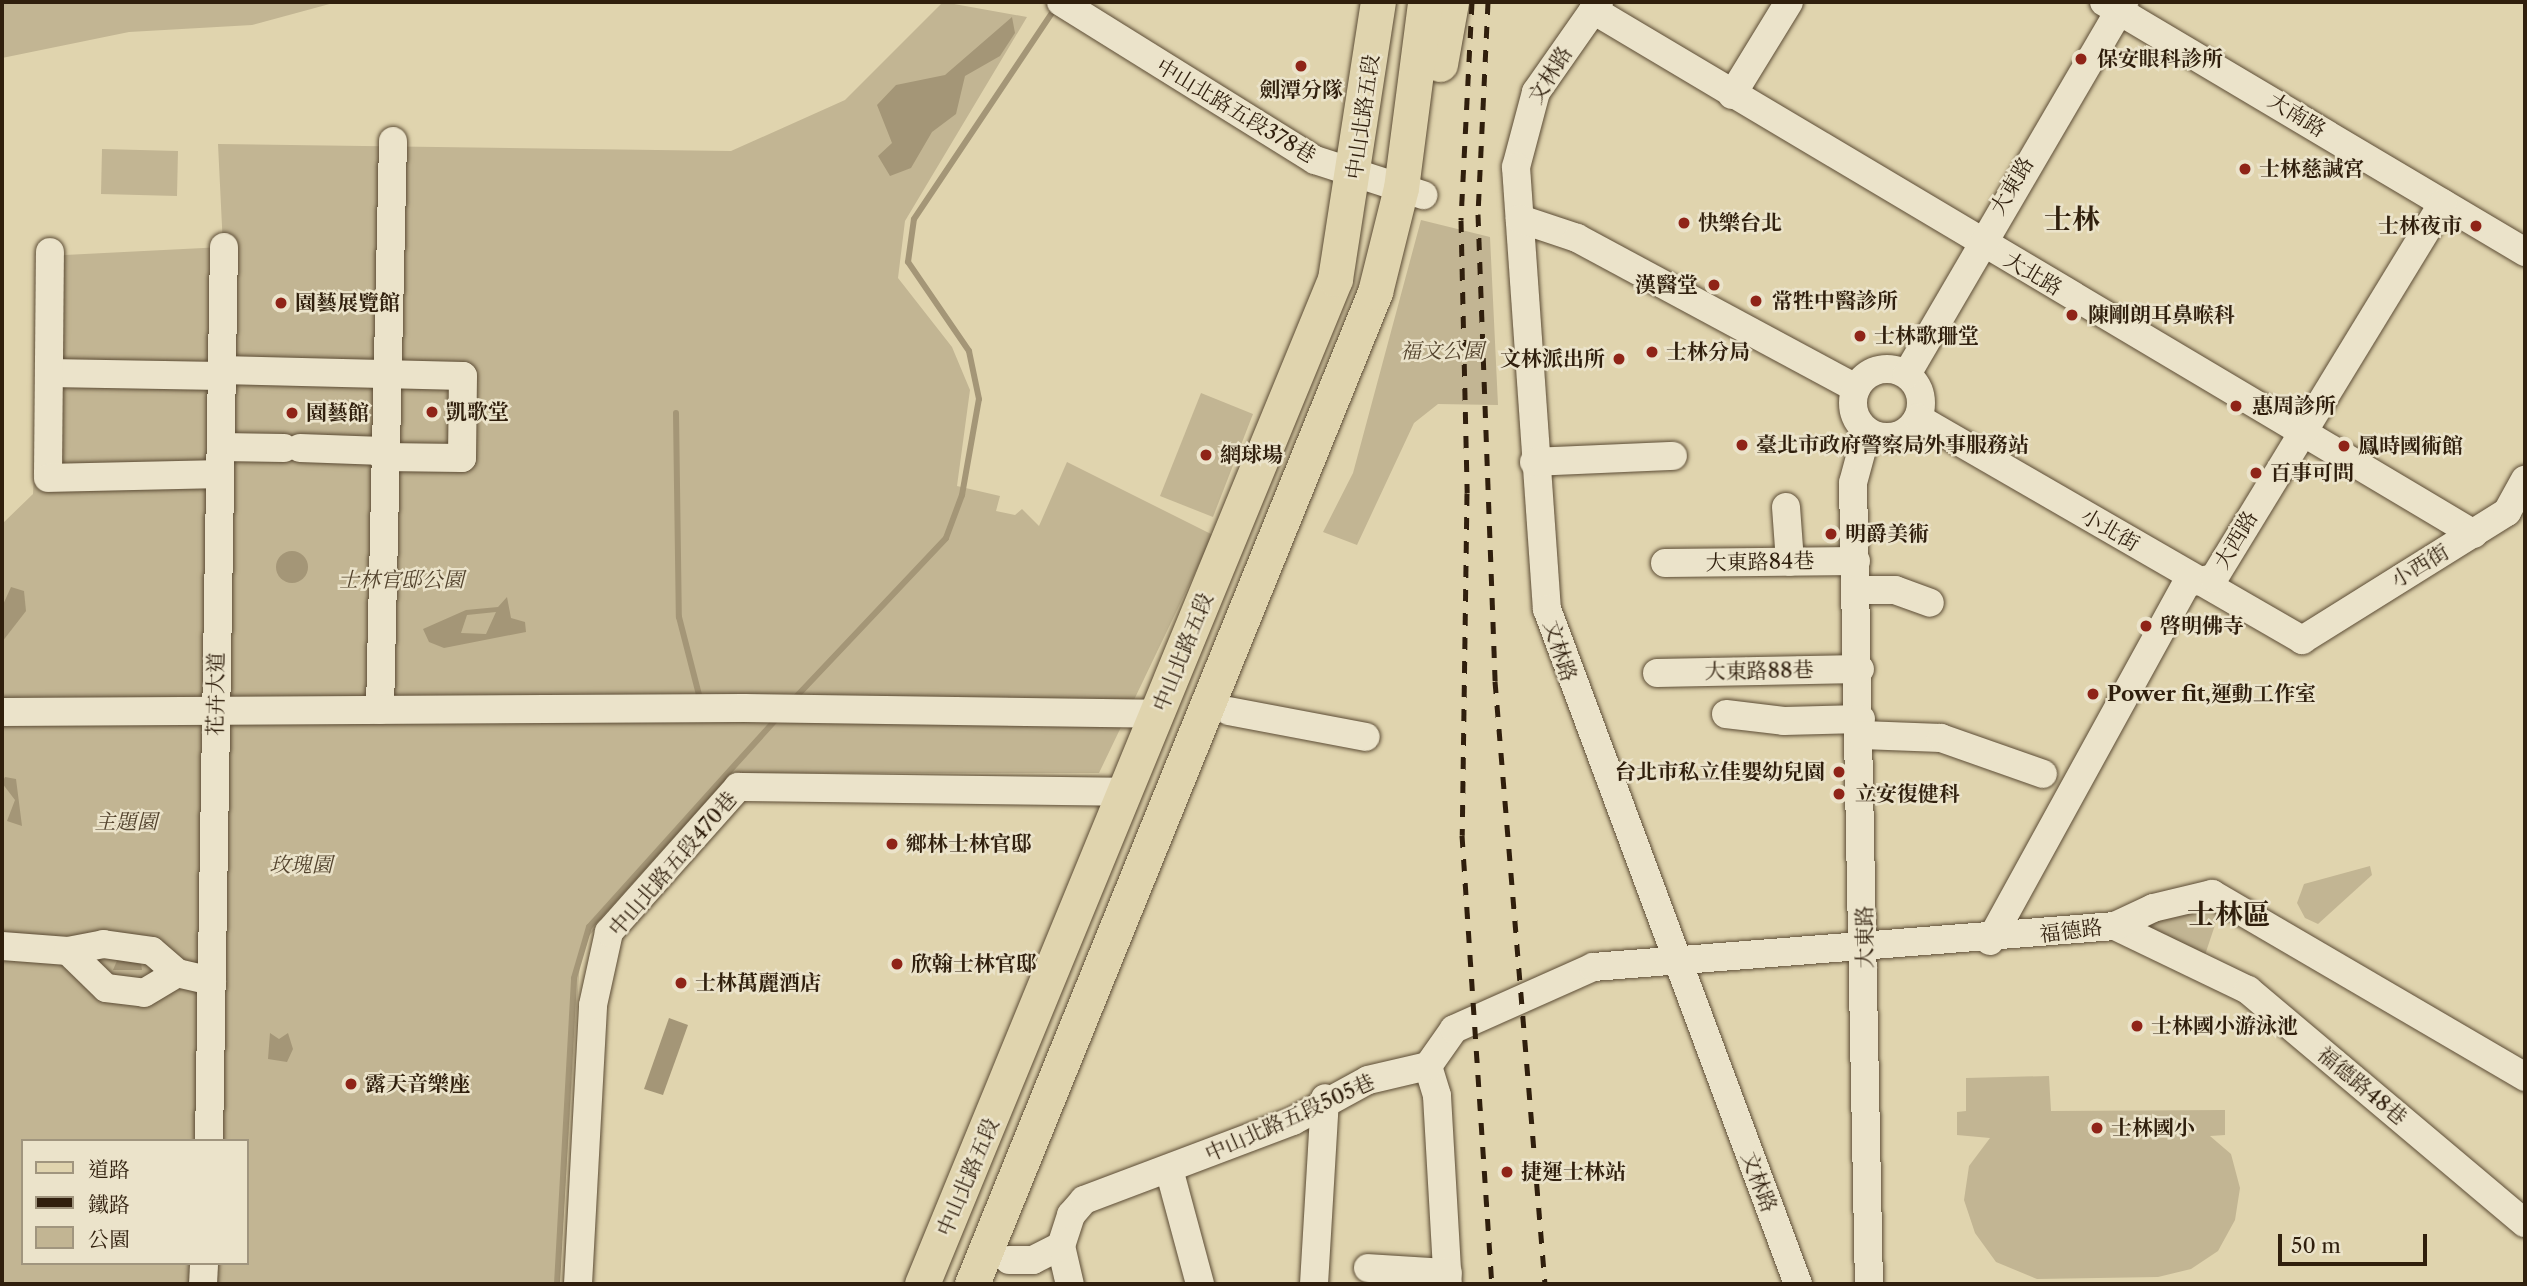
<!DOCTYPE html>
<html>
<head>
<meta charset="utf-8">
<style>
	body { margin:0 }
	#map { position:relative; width:2527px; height:1286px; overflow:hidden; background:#e0d4ae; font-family:"Libre Caslon Text","Noto Serif TC",serif }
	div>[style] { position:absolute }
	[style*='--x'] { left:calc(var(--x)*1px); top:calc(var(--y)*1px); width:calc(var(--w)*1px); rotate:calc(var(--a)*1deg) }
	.green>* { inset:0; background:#c2b593 }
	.water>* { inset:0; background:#a49677 }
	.round { border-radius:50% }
	.stream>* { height:6px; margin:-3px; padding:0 3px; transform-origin:3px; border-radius:3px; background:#a49677 }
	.roads { filter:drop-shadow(0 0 2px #5c4c35) drop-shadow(0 0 2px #5c4c35) }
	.minor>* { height:28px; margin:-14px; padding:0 14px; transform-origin:14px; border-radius:14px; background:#ebe3ca }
	.minor>.ring { margin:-14px; padding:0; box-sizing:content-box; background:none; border:28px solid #ebe3ca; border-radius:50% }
	.major>* { height:35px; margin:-17.5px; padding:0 17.5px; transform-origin:17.5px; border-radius:17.5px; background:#e0d4ae }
	.rail>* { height:5px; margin-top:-2.5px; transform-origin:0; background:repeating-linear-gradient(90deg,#301f0d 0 12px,transparent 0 24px) }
	.dots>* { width:19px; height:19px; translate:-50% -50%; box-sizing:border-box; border:4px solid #ebe3ca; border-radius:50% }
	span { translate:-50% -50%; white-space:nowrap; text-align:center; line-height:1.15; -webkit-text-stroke:5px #ebe3ca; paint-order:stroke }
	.poi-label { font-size:21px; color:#301f0d; font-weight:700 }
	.left { translate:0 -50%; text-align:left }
	.right { translate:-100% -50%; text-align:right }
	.street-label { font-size:21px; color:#301f0d }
	.park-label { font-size:21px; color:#54442e; font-style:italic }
	.district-label { font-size:28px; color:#301f0d; font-weight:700 }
	.frame { position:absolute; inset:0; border:4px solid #301f0d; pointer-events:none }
	.legend { position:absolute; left:21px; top:1139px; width:228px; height:126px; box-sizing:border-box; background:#ebe3ca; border:2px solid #a0957e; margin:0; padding:9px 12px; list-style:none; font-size:21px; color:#301f0d }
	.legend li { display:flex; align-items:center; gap:14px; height:35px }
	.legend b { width:35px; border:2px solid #a0957e }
	.scale { position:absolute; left:2278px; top:1234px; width:149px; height:32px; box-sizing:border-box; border:4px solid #301f0d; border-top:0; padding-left:9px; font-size:21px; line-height:24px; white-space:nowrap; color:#301f0d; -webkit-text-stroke:5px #ebe3ca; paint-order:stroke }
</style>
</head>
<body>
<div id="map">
	<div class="green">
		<div style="clip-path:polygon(2px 2px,337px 2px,252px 25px,129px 32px,2px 58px)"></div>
		<div style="clip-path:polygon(evenodd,943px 2px,1027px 17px,905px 221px,898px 278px,952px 347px,970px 390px,957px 486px,1000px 496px,996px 511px,1015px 515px,1022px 509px,1039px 526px,1067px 462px,1213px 535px,1099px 773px,734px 773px,581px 945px,559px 1284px,2px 1284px,2px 524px,33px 494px,45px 256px,223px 247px,218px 144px,731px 151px,845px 100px,943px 2px,23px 1141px,247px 1141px,247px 1263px,23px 1263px,23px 1141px)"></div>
		<div style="clip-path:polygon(102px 149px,178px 151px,177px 196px,101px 194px)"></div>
		<div style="clip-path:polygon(1421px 220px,1490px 237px,1498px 405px,1438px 404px,1414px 423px,1357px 545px,1323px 532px,1353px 473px)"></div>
		<div style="clip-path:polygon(1201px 393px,1253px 414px,1213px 517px,1160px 496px)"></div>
		<div style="clip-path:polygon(2370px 866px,2372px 875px,2318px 924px,2305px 918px,2297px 903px,2304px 884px)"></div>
		<div style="clip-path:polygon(2195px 901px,2220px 910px,2205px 955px,2135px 922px)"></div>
		<div style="clip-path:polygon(2049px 1076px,2051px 1111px,2225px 1110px,2225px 1135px,2210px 1136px,2231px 1154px,2240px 1188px,2235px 1220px,2218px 1251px,2191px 1269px,2158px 1277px,2037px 1279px,1996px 1262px,1975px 1233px,1964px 1200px,1969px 1166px,1990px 1138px,1957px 1135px,1957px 1112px,1966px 1111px,1966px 1078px)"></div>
	</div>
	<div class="water">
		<div style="clip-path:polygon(1012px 17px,1015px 33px,1000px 56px,965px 76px,956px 114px,932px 132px,911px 168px,890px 176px,878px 156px,892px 143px,877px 105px,896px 85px,945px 75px)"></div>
		<div class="round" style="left:276px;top:551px;width:32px;height:32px"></div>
		<div style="clip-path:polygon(11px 587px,24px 591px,26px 611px,2px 642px,2px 607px)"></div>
		<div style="clip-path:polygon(evenodd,507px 597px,511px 618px,525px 622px,526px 632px,444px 648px,429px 642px,423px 629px,466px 610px,498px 607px,507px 597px,496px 612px,486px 634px,461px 633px,467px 615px,496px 612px)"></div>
		<div style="clip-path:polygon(5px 777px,16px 779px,22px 826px,7px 821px,15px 800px,2px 783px)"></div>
		<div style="clip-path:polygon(119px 956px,141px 963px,142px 970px,113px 970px)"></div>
		<div style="clip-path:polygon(669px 1018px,688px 1025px,663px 1095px,644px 1089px)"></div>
		<div style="clip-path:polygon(270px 1033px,279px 1039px,288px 1033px,293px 1049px,287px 1062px,268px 1059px)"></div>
	</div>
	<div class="stream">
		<div style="--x:676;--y:413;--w:204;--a:89.2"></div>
		<div style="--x:679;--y:617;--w:85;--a:75.6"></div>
		<div style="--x:794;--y:699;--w:221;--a:-46.6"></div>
		<div style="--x:946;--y:538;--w:46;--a:-69.6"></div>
		<div style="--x:962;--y:495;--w:97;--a:-80"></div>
		<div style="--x:979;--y:399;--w:49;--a:-101.8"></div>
		<div style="--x:969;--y:351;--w:108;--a:-124.4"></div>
		<div style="--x:908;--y:262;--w:43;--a:-82.1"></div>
		<div style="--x:914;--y:219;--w:254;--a:-56.2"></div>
		<div style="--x:557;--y:1284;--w:306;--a:-86.8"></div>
		<div style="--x:574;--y:978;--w:53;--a:-73.6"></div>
		<div style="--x:589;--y:927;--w:283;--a:-48"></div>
	</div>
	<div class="roads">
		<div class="minor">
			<div style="--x:1061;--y:2;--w:299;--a:31.9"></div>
			<div style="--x:1315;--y:160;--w:114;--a:18"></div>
			<div style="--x:1599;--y:2;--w:110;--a:125"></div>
			<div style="--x:1536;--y:92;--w:78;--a:104.9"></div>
			<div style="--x:1516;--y:167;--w:443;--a:86"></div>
			<div style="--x:1547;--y:609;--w:720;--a:69.6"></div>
			<div style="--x:2104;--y:2;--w:490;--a:30.7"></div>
			<div style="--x:1593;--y:10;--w:1025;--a:30.74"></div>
			<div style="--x:1732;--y:95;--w:109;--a:-58.5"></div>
			<div style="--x:1520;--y:219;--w:60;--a:18.4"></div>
			<div style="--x:1577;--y:238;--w:317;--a:28.3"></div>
			<div class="ring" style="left:1853px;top:369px;width:40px;height:40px"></div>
			<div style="--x:221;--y:370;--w:242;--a:1.4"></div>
			<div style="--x:463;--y:376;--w:82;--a:90.7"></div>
			<div style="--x:462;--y:458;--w:79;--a:-179.3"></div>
			<div style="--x:49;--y:373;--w:172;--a:1"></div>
			<div style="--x:1907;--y:374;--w:431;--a:-59.7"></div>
			<div style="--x:1918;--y:418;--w:444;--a:30"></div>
			<div style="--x:2302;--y:640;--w:242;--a:-32"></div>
			<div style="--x:2507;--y:512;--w:37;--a:-61"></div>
			<div style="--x:1867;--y:431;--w:54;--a:105.1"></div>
			<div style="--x:1853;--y:483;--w:801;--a:88.86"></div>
			<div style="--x:221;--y:447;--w:63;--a:0.9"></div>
			<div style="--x:300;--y:448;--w:83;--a:2.1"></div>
			<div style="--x:1534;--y:462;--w:139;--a:-2.5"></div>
			<div style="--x:48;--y:474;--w:222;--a:-89.5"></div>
			<div style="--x:48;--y:478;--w:172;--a:-1.3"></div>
			<div style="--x:1786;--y:507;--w:55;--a:85.8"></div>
			<div style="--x:1665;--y:563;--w:191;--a:-0.6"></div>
			<div style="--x:1857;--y:590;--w:38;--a:0"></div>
			<div style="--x:1895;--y:590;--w:37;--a:20"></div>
			<div style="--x:1657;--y:673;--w:203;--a:-1.1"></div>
			<div style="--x:380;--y:710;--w:569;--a:-88.69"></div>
			<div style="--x:1229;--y:711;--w:139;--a:10.7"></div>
			<div style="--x:2;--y:712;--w:742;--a:-0.31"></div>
			<div style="--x:744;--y:708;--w:414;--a:0.8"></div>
			<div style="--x:1726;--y:714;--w:58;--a:6.9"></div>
			<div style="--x:1784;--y:721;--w:77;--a:-1.5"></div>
			<div style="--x:1862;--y:735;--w:79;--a:2.2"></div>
			<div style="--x:1941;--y:738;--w:108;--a:19.4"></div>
			<div style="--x:2115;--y:926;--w:148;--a:25.7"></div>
			<div style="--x:2248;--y:990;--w:362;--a:40.1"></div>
			<div style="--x:1990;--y:941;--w:409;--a:-61.2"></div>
			<div style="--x:2187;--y:583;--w:27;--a:-10"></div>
			<div style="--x:2214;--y:578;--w:439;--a:-58.6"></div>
			<div style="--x:2;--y:946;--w:66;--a:4.3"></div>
			<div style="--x:68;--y:951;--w:36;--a:-11"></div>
			<div style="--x:103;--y:944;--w:49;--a:8.1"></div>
			<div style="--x:152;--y:951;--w:33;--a:41"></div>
			<div style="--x:177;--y:973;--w:36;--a:13"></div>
			<div style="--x:68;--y:951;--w:53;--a:44.2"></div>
			<div style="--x:106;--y:988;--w:38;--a:7"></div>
			<div style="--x:144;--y:993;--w:39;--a:-31"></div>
			<div style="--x:1428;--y:1066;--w:31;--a:73"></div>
			<div style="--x:1437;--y:1096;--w:188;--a:86.7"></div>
			<div style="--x:209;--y:1141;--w:894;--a:-89.04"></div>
			<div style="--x:1169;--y:1169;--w:119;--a:74.9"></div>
			<div style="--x:1061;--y:1246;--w:39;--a:77"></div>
			<div style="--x:1009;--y:1260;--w:24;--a:0"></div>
			<div style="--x:1033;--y:1260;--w:31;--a:-27"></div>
			<div style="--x:1061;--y:1246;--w:33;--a:-72"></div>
			<div style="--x:1071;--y:1215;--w:20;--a:-49"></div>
			<div style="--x:1084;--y:1200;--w:223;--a:-20.7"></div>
			<div style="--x:1293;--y:1121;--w:85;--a:-28.7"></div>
			<div style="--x:1368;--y:1080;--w:62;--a:-13.1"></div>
			<div style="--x:1428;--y:1066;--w:45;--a:-54.9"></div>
			<div style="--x:1454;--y:1029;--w:152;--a:-24"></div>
			<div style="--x:1593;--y:967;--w:524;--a:-4.49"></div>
			<div style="--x:2115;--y:926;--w:42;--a:-25.3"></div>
			<div style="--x:2153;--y:908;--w:61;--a:-13.3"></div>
			<div style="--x:2212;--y:894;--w:363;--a:30.3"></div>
			<div style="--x:1368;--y:1268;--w:80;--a:3.6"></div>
			<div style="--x:203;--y:1284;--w:21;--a:-87"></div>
			<div style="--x:578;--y:1284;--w:279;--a:-86.9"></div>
			<div style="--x:593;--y:1005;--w:75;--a:-77.6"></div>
			<div style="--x:609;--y:932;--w:194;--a:-48.3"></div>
			<div style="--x:738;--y:787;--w:389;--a:0.7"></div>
			<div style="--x:1314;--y:1284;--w:186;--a:-86.6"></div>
		</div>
		<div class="major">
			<div style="--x:1440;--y:64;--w:63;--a:-79.9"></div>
			<div style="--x:922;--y:1284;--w:1087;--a:-67.66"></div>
			<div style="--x:1335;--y:279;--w:280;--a:-81.2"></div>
			<div style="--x:972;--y:1284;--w:1071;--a:-67.89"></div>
			<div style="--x:1375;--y:292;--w:107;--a:-76"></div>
			<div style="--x:1401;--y:188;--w:188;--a:-82.6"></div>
		</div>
	</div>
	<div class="rail">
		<div style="--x:1472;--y:2;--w:218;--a:92.9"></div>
		<div style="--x:1461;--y:220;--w:273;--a:88.7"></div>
		<div style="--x:1467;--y:493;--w:342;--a:90.8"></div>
		<div style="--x:1462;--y:835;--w:450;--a:86.2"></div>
		<div style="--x:1488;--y:2;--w:212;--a:92.7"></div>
		<div style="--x:1478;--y:214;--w:467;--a:87.9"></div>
		<div style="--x:1495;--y:681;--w:605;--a:85.26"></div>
	</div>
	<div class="dots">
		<div style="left:2081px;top:59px;background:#8f2418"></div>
		<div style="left:1301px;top:66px;background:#8f2418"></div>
		<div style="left:2245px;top:169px;background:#8f2418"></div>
		<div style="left:1684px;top:223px;background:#8f2418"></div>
		<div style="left:2476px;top:226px;background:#8f2418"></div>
		<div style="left:1714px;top:285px;background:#8f2418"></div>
		<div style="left:1756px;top:301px;background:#8f2418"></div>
		<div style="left:281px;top:303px;background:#8f2418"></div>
		<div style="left:2072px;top:315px;background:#8f2418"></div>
		<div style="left:1860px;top:336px;background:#8f2418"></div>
		<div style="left:1652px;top:352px;background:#8f2418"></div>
		<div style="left:1619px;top:359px;background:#8f2418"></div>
		<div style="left:2236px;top:406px;background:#8f2418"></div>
		<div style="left:432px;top:412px;background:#8f2418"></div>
		<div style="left:292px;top:413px;background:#8f2418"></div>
		<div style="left:1742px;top:445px;background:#8f2418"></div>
		<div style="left:2344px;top:446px;background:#8f2418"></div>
		<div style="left:1206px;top:455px;background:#8f2418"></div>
		<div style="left:2256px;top:473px;background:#8f2418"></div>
		<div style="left:1831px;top:534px;background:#8f2418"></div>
		<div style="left:2146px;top:626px;background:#8f2418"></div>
		<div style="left:2093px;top:694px;background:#8f2418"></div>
		<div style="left:1839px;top:772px;background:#8f2418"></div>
		<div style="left:1839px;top:794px;background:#8f2418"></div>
		<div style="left:892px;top:844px;background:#8f2418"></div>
		<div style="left:897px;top:964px;background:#8f2418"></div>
		<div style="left:681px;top:983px;background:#8f2418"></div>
		<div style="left:2137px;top:1026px;background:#8f2418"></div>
		<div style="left:351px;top:1084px;background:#8f2418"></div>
		<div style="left:2097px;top:1128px;background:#8f2418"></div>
		<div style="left:1507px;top:1172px;background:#8f2418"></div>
	</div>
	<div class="poi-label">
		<span class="left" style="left:2097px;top:59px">保安眼科診所</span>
		<span style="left:1301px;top:90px">劍潭分隊</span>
		<span class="left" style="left:2259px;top:169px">士林慈諴宮</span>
		<span class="left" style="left:1698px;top:223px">快樂台北</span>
		<span class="right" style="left:2462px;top:226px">士林夜市</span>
		<span class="right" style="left:1698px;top:285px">漢醫堂</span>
		<span class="left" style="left:1772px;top:301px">常牲中醫診所</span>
		<span class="left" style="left:295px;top:303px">園藝展覽館</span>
		<span class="left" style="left:2088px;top:315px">陳剛朗耳鼻喉科</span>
		<span class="left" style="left:1874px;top:336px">士林歌珊堂</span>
		<span class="left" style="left:1666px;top:352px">士林分局</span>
		<span class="right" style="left:1605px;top:359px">文林派出所</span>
		<span class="left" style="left:2252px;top:406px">惠周診所</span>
		<span class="left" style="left:446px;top:412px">凱歌堂</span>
		<span class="left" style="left:306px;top:413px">園藝館</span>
		<span class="left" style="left:1756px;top:445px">臺北市政府警察局外事服務站</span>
		<span class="left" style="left:2358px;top:446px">鳳時國術館</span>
		<span class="left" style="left:1220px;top:455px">網球場</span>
		<span class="left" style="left:2270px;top:473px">百事可問</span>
		<span class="left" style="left:1845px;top:534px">明爵美術</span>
		<span class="left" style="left:2160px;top:626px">啓明佛寺</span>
		<span class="left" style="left:2107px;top:694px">Power fit,運動工作室</span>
		<span class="right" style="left:1825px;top:772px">台北市私立佳嬰幼兒園</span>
		<span class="left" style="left:1855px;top:794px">立安復健科</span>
		<span class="left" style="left:906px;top:844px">鄉林士林官邸</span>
		<span class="left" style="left:911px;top:964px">欣翰士林官邸</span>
		<span class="left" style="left:695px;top:983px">士林萬麗酒店</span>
		<span class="left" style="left:2151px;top:1026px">士林國小游泳池</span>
		<span class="left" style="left:365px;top:1084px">露天音樂座</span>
		<span class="left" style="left:2111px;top:1128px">士林國小</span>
		<span class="left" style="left:1521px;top:1172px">捷運士林站</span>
	</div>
	<div class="street-label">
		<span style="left:1550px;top:75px;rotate:-58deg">文林路</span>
		<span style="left:1236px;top:111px;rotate:31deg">中山北路五段378巷</span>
		<span style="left:2297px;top:115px;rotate:32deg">大南路</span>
		<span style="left:1363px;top:117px;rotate:-82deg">中山北路五段</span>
		<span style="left:2012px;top:186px;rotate:-59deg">大東路</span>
		<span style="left:2033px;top:274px;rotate:31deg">大北路</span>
		<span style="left:2110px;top:530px;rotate:30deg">小北街</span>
		<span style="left:2236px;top:540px;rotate:-59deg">大西路</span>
		<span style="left:1760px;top:562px;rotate:-1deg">大東路84巷</span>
		<span style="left:2420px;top:566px;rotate:-31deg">小西街</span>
		<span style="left:1560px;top:651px;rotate:72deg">文林路</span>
		<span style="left:1183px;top:652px;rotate:-68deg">中山北路五段</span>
		<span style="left:1759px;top:671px;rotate:-1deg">大東路88巷</span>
		<span style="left:216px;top:694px;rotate:-89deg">花卉大道</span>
		<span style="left:673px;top:864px;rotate:-49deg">中山北路五段470巷</span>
		<span style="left:2071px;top:931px;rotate:-7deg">福德路</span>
		<span style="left:1865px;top:937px;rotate:-91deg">大東路</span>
		<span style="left:2362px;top:1086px;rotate:40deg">福德路48巷</span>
		<span style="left:1290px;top:1118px;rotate:-24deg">中山北路五段505巷</span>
		<span style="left:968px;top:1177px;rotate:-67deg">中山北路五段</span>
		<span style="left:1759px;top:1182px;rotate:69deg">文林路</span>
	</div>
	<div class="park-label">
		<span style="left:1442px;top:351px">福文公園</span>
		<span style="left:401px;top:580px">士林官邸公園</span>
		<span style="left:126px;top:822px">主題園</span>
		<span style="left:301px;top:865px">玫瑰園</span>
	</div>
	<div class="district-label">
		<span style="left:2072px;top:219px">士林</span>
		<span style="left:2229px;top:914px">士林區</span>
	</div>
	<div class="frame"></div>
	<ul class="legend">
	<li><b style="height:9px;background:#e0d4ae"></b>道路</li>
	<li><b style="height:9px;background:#301f0d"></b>鐵路</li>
	<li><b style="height:19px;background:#c2b593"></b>公園</li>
	</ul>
	<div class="scale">50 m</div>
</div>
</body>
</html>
